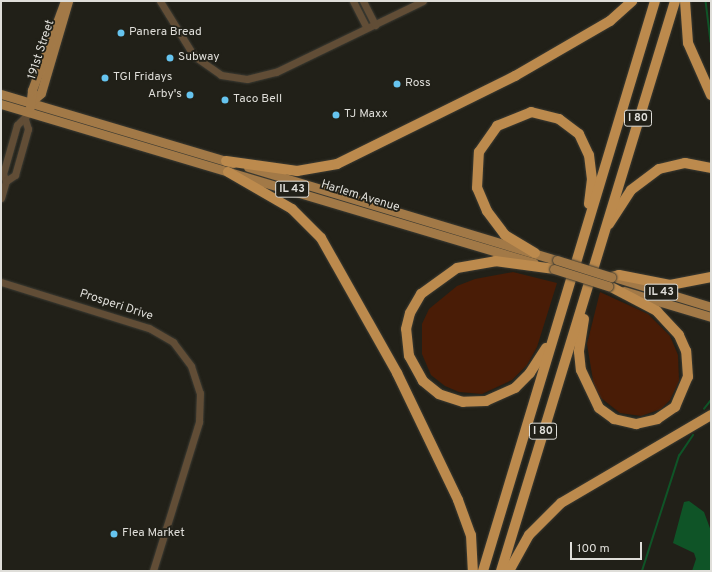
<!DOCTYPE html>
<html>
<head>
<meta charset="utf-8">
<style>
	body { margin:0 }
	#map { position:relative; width:712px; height:572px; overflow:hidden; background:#212018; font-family:Overpass,sans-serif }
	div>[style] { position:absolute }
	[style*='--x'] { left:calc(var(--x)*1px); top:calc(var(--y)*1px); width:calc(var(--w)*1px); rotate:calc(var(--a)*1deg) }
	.green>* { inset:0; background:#491c06 }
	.water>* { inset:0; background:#0f5427 }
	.stream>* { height:1.5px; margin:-0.75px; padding:0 0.75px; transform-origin:0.75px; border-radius:0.75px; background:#0f5427 }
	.roads { filter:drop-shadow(0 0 1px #3c3b33) drop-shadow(0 0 1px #3c3b33) }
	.minor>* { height:7px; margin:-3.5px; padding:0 3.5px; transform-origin:3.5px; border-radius:3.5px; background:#614d36 }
	.major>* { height:9px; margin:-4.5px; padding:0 4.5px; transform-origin:4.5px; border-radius:4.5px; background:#a27947 }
	.highway>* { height:10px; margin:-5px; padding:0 5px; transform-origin:5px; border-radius:5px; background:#bc8a4d }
	.bridges { filter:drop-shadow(0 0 1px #3c3b33) drop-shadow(0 0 1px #3c3b33) }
	.major-bridge>* { height:9px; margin:-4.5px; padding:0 4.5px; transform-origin:4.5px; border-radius:4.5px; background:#a27947 }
	.dots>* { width:11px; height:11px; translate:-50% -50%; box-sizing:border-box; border:2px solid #212018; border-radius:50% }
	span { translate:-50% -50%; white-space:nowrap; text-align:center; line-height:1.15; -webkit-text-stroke:3.5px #212018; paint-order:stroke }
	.shield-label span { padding:1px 3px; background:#212018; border:1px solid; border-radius:3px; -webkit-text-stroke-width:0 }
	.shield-label { font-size:11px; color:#dfded9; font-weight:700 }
	.poi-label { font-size:12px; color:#dfded9 }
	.left { translate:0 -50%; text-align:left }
	.right { translate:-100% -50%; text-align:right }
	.street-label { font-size:12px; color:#dfded9 }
	.frame { position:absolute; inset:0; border:2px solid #dfded9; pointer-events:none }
	.scale { position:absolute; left:570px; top:542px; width:72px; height:18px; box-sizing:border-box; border:2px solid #dfded9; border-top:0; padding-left:5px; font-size:12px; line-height:14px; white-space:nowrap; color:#dfded9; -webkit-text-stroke:3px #212018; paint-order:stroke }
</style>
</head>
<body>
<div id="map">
	<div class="green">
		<div style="clip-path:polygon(513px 272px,557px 283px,537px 347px,527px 365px,512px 380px,482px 394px,459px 392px,445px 386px,431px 375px,422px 354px,422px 324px,429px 309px,457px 286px,475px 279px)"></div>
		<div style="clip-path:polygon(600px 292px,648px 314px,670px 336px,678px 355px,679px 381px,670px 400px,661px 409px,641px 416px,620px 413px,601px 398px,594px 386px,587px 344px)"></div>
	</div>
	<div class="water">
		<div style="clip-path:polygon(689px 501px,704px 512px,711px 531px,711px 571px,692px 571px,696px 559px,694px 553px,673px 543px,684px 502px)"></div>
	</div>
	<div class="stream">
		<div style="--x:706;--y:1;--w:41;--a:83"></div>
		<div style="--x:704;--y:409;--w:11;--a:-52"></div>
		<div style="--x:642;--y:571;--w:121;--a:-72.2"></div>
		<div style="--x:679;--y:456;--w:25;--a:-56"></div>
	</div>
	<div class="roads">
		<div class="minor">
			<div style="--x:160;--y:1;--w:65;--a:58.3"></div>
			<div style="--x:194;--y:56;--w:33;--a:35"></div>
			<div style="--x:221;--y:75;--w:26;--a:9"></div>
			<div style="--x:247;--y:79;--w:30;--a:-14"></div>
			<div style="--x:276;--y:72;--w:163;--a:-25.8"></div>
			<div style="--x:353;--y:1;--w:30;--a:63"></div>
			<div style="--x:363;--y:1;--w:27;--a:63"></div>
			<div style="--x:6;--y:181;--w:8;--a:-113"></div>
			<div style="--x:3;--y:174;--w:51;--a:-74.1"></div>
			<div style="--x:17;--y:125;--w:13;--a:-45"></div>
			<div style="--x:1;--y:198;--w:18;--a:-74"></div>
			<div style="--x:6;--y:181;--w:11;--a:-34"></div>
			<div style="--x:15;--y:175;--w:48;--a:-74.2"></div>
			<div style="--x:28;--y:129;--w:10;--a:-107"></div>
			<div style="--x:1;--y:282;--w:155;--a:17.3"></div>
			<div style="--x:149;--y:328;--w:28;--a:30"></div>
			<div style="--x:173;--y:342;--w:30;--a:53"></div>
			<div style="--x:191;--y:366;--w:28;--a:72"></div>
			<div style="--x:200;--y:393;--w:29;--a:92"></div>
			<div style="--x:199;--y:422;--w:156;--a:107.2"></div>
		</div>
		<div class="major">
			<div style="--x:1;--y:94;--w:242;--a:16.6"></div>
			<div style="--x:31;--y:102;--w:13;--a:-42"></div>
			<div style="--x:41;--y:93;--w:96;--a:-73.6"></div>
			<div style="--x:1;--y:104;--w:556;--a:16.61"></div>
			<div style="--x:30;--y:107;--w:17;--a:-83"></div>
			<div style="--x:32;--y:90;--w:95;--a:-69.7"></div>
			<div style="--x:248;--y:167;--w:323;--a:16.8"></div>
			<div style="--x:617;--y:278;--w:98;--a:17.1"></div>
			<div style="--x:624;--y:291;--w:91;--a:16.6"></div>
		</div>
		<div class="highway">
			<div style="--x:685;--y:1;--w:42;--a:85.9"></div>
			<div style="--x:688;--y:43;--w:57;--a:66.1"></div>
			<div style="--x:226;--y:161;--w:72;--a:8"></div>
			<div style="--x:297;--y:171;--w:41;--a:-9.9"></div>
			<div style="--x:337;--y:164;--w:199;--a:-26.3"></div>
			<div style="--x:515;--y:76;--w:110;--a:-30.1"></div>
			<div style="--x:610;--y:21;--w:30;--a:-42"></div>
			<div style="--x:228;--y:172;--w:74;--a:30"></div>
			<div style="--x:292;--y:209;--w:41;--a:45"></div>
			<div style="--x:321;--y:238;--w:155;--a:60.6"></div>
			<div style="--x:397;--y:373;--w:141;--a:64.3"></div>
			<div style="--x:458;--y:500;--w:37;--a:70"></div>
			<div style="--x:471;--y:535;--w:36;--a:87"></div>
			<div style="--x:609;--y:224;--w:40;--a:-57.1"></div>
			<div style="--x:631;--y:190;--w:35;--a:-37"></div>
			<div style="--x:659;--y:169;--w:27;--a:-13"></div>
			<div style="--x:685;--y:163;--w:26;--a:11"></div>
			<div style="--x:535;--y:253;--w:35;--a:-149"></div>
			<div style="--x:505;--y:235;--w:30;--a:-127"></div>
			<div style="--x:487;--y:211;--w:25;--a:-113"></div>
			<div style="--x:477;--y:188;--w:36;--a:-87"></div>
			<div style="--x:479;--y:152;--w:32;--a:-55"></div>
			<div style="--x:497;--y:126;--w:37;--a:-22"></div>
			<div style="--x:531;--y:112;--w:29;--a:14"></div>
			<div style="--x:559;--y:119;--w:25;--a:37"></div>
			<div style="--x:579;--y:134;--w:23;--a:65"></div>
			<div style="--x:589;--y:155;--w:24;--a:83"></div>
			<div style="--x:592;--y:179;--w:25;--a:97"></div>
			<div style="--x:611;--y:277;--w:8;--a:-14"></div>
			<div style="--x:619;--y:275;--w:52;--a:11.1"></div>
			<div style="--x:670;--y:285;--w:42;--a:-11"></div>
			<div style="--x:584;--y:319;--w:33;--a:99"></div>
			<div style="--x:579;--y:352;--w:18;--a:84"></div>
			<div style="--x:581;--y:370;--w:42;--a:64.7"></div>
			<div style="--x:599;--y:408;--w:19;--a:36"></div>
			<div style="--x:614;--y:419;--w:23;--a:13"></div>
			<div style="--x:636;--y:424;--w:22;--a:-13"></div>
			<div style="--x:657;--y:419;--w:22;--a:-34"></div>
			<div style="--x:675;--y:407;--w:33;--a:-67"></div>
			<div style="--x:688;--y:377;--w:26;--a:-94"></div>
			<div style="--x:686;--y:351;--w:17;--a:-114"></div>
			<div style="--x:679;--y:335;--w:33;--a:-133"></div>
			<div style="--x:657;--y:311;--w:52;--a:-152.4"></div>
			<div style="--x:546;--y:348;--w:30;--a:123"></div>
			<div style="--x:530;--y:373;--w:21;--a:135"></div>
			<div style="--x:515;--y:388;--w:32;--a:156"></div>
			<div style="--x:486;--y:401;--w:23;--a:178"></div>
			<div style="--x:463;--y:402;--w:25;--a:-162"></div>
			<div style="--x:439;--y:394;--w:21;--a:-141"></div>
			<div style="--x:423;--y:381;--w:29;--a:-119"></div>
			<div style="--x:409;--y:356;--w:27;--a:-96"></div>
			<div style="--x:406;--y:329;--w:16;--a:-76"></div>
			<div style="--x:410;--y:313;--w:22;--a:-60"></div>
			<div style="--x:421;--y:294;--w:44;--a:-35.8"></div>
			<div style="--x:457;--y:268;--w:39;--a:-10"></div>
			<div style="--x:495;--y:261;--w:60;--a:7.7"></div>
			<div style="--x:483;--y:571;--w:595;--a:-73.21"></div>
			<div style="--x:501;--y:571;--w:596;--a:-73.02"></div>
			<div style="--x:509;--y:571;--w:41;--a:-60.9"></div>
			<div style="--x:529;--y:535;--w:45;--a:-45"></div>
			<div style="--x:561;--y:503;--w:174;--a:-30.4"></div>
		</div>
	</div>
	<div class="bridges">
		<div class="major-bridge">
			<div style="--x:557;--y:260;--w:57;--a:17.5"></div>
			<div style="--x:554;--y:269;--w:57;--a:17.5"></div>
		</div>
	</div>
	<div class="dots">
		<div style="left:121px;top:33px;background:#66c4ef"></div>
		<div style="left:170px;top:58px;background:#66c4ef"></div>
		<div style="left:105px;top:78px;background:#66c4ef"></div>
		<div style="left:397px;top:84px;background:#66c4ef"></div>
		<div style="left:190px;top:95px;background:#66c4ef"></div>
		<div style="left:225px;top:100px;background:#66c4ef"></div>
		<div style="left:336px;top:115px;background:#66c4ef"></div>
		<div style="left:114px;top:534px;background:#66c4ef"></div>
	</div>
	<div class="shield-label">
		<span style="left:638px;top:118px">I 80</span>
		<span style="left:292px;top:189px">IL 43</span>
		<span style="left:661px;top:292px">IL 43</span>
		<span style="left:543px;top:431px">I 80</span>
	</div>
	<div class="poi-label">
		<span class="left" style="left:129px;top:33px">Panera Bread</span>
		<span class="left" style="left:178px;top:58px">Subway</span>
		<span class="left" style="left:113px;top:78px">TGI Fridays</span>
		<span class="left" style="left:405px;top:84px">Ross</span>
		<span class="right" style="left:182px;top:95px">Arby's</span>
		<span class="left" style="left:233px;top:100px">Taco Bell</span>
		<span class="left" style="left:344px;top:115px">TJ Maxx</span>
		<span class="left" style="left:122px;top:534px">Flea Market</span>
	</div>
	<div class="street-label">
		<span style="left:42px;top:50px;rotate:-72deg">191st Street</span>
		<span style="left:360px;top:197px;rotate:17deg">Harlem Avenue</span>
		<span style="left:116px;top:306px;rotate:18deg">Prosperi Drive</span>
	</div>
	<div class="frame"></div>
	<div class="scale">100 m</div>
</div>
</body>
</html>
